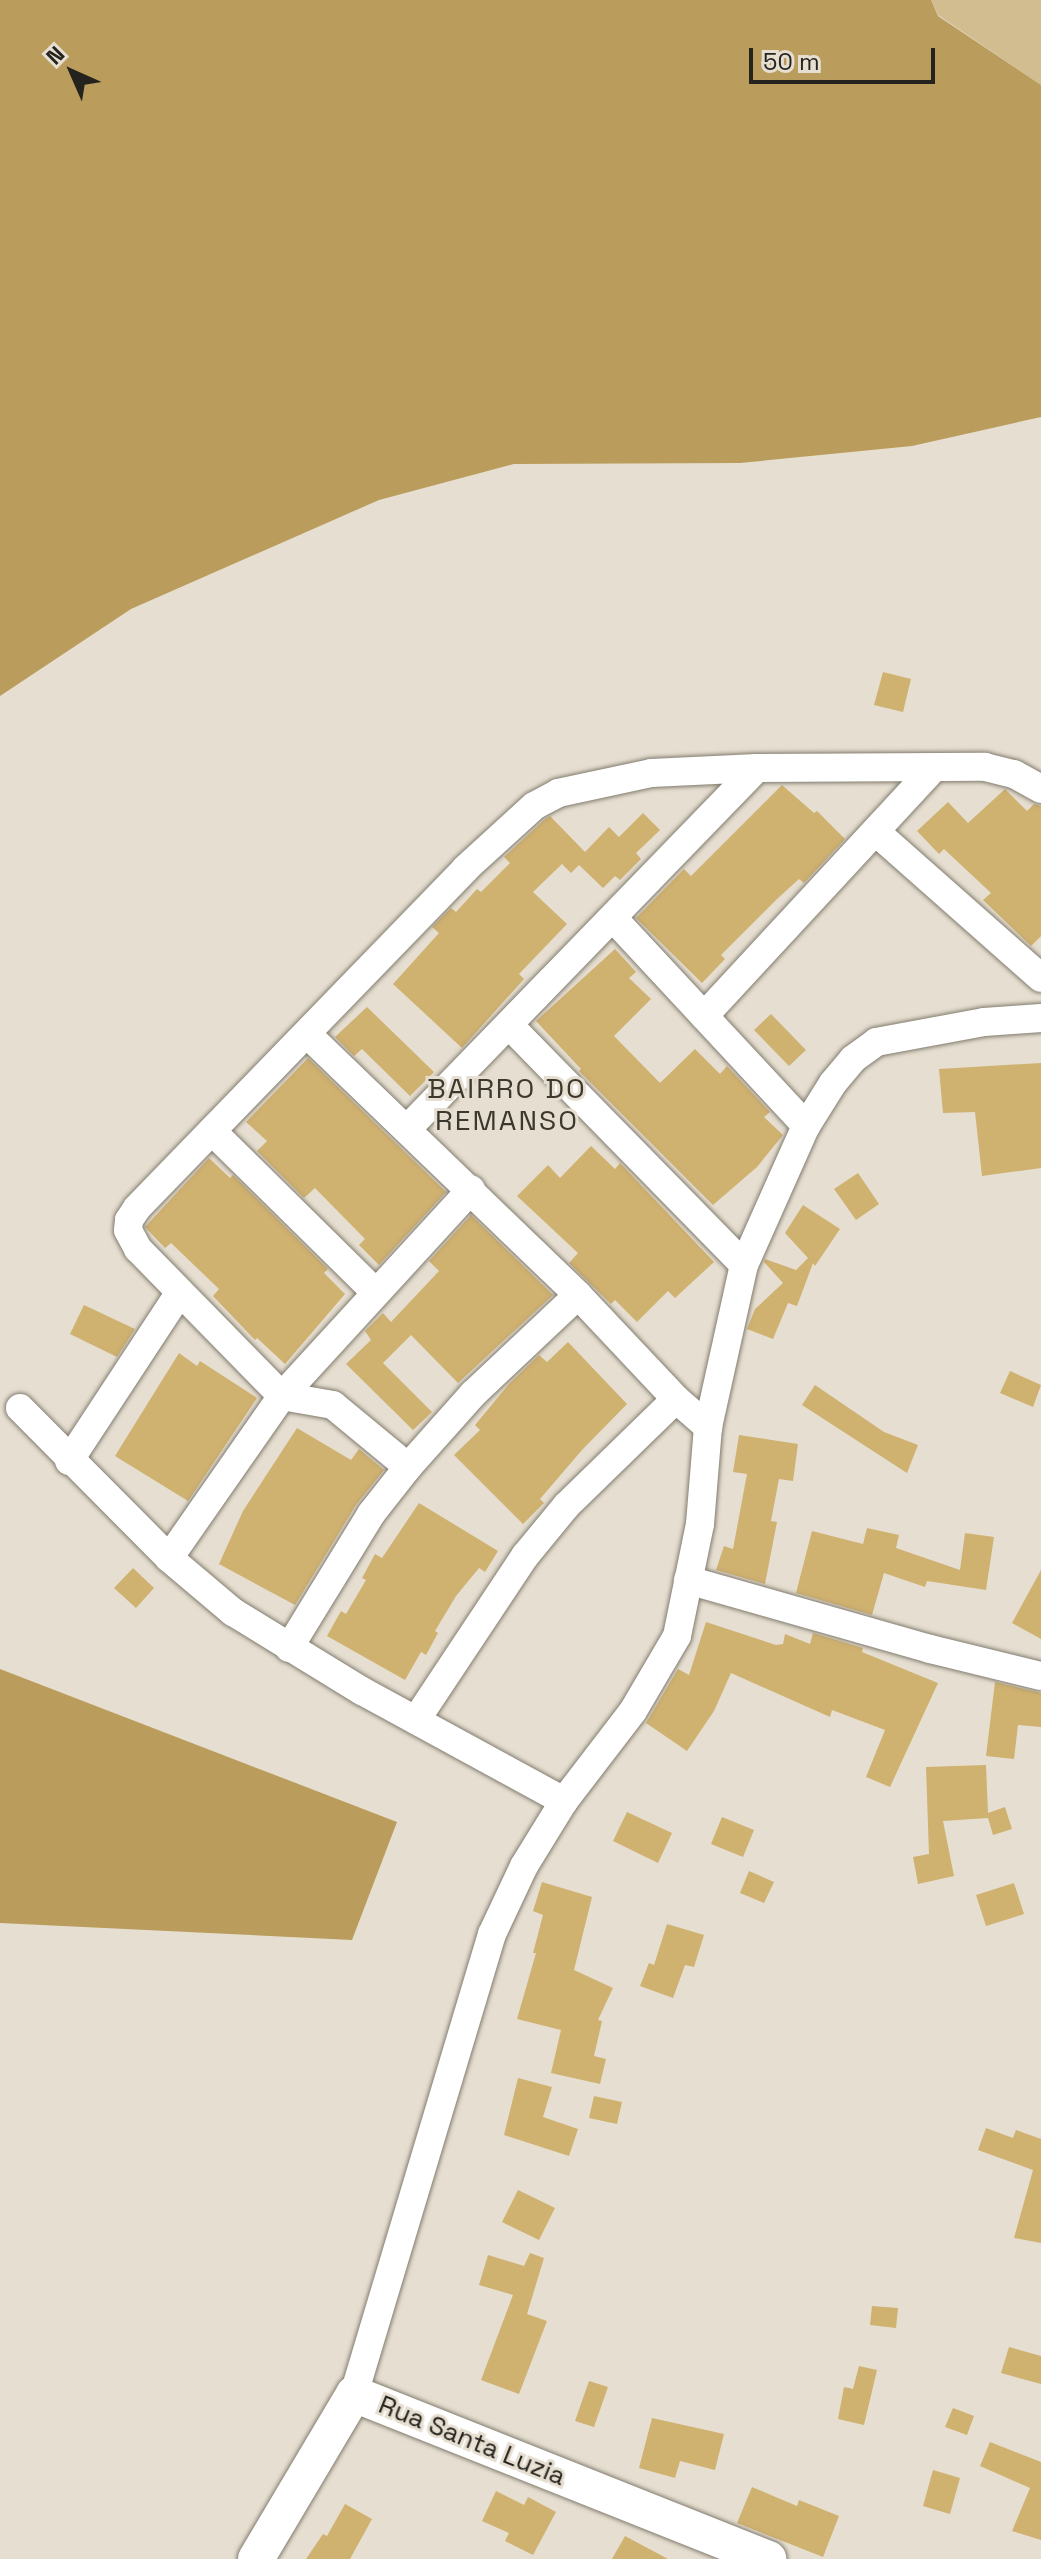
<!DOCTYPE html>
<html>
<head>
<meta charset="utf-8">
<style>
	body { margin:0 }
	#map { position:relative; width:1041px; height:2559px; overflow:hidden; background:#e6dfd1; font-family:"Space Grotesk",sans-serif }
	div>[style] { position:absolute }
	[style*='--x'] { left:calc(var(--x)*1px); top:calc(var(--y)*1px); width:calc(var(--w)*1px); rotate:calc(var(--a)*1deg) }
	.green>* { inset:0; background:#d2bd90 }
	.forest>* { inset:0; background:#ba9d5c }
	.building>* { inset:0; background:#cfb170 }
	.roads { filter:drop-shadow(0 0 2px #827c6f) drop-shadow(0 0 2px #827c6f) }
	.minor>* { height:28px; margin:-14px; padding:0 14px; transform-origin:14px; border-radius:14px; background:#fff }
	.tertiary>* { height:36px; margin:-18px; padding:0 18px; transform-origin:18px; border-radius:18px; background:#fff }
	span { translate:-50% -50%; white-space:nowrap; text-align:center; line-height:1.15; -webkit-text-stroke:6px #e6dfd1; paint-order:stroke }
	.street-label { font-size:26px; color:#25231d }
	.neighbourhood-label { font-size:28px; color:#3d382d; letter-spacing:2px }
	.north { position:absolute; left:32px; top:32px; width:80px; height:80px; -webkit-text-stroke:6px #e6dfd1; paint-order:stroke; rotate:315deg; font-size:22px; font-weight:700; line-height:32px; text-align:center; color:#25231d }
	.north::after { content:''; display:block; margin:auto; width:28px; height:36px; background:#25231d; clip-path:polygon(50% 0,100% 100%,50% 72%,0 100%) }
	.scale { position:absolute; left:749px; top:48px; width:186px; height:36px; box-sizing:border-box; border:4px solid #25231d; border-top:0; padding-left:10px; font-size:24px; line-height:28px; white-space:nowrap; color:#25231d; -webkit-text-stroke:6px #e6dfd1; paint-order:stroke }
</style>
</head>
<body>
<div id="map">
	<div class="green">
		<div style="clip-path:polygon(931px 0,1041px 0,1041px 85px,938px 15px)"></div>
	</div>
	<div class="forest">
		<div style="clip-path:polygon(0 0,931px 0,938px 16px,1041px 85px,1041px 417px,912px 446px,740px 463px,514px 464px,379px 500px,131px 609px,0 696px)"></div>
		<div style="clip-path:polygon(0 1669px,397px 1822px,352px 1940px,0 1923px)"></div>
	</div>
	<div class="building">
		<div style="clip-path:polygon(883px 672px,911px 679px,903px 712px,874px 705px)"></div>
		<div style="clip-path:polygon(782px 785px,814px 813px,817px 811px,845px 839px,804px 883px,799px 879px,777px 899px,721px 955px,725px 959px,702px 983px,636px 918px,684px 869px,691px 876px)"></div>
		<div style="clip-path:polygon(1005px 789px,1027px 811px,1034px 804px,1041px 806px,1041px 936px,1031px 946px,983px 900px,991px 893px,944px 849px,939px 854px,917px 831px,948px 802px,968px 823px)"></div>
		<div style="clip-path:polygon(643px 813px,660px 830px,636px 853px,641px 859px,620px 880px,615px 876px,603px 888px,579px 865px,571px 873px,562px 864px,533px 892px,567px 924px,519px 974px,524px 979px,462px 1048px,393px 984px,439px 933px,432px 927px,451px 908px,456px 912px,477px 889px,481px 892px,510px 863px,504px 857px,544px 820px,550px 816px,585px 852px,609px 827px,619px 837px)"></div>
		<div style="clip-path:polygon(615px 949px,636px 972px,629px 978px,651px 999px,614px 1036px,660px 1083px,695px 1049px,720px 1074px,727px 1066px,770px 1112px,764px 1117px,783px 1135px,757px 1167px,713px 1205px,579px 1071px,581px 1069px,536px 1021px)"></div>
		<div style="clip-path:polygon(367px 1007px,434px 1072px,410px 1096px,362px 1049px,354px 1056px,335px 1037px)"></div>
		<div style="clip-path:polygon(771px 1014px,806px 1050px,789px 1066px,754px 1030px)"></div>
		<div style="clip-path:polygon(308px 1058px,446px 1192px,379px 1265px,359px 1245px,365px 1239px,315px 1188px,304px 1198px,257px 1151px,267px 1141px,246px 1122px)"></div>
		<div style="clip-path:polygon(1041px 1063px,1041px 1168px,982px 1176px,975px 1112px,943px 1113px,939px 1069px)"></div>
		<div style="clip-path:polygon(591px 1146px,615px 1169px,620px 1163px,714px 1262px,675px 1298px,668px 1291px,637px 1322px,615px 1300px,611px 1304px,569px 1263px,578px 1253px,517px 1196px,548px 1165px,560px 1178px)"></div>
		<div style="clip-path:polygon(209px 1158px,230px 1178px,233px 1175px,328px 1269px,324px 1273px,345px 1294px,285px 1364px,257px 1338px,255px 1340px,213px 1296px,219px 1289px,171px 1243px,165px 1248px,145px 1227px)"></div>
		<div style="clip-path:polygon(858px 1173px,879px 1204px,856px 1220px,834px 1189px)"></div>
		<div style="clip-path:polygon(803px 1205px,840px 1229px,815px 1266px,813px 1263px,797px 1306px,788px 1303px,773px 1339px,747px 1329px,755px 1309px,783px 1283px,764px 1262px,765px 1259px,796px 1270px,808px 1258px,785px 1233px)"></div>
		<div style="clip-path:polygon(471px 1215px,553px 1295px,458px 1383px,411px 1335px,383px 1363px,432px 1412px,413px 1430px,346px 1364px,371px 1340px,365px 1331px,383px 1313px,391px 1322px,439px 1271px,429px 1261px)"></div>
		<div style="clip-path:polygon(84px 1305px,135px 1329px,117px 1357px,70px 1334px)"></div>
		<div style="clip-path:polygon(568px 1342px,627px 1404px,582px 1450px,540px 1499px,544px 1503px,523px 1524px,454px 1455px,480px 1430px,475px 1425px,509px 1384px,539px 1355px,547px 1362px)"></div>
		<div style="clip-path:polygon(179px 1353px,197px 1366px,200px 1361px,257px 1398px,188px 1501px,115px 1456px)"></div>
		<div style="clip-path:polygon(1010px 1371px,1041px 1385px,1033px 1407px,1000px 1393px)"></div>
		<div style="clip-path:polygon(815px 1385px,884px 1432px,918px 1445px,907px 1473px,802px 1405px)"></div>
		<div style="clip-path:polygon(297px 1428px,351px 1460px,359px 1449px,384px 1470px,356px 1505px,295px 1605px,219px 1564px,243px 1511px)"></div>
		<div style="clip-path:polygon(739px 1435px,798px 1444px,793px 1481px,779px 1479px,771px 1521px,777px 1522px,765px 1584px,716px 1570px,724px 1546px,733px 1549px,747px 1474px,733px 1472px)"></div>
		<div style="clip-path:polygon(419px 1503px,498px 1551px,485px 1572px,479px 1568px,456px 1596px,435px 1631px,438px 1633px,426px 1655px,421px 1652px,405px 1680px,327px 1636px,341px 1611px,346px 1614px,366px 1580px,362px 1578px,375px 1554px,382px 1558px)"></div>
		<div style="clip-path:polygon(867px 1528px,899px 1535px,896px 1548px,960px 1570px,965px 1533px,994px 1537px,986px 1590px,927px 1581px,925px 1587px,884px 1573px,872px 1615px,796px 1593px,812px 1531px,863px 1544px)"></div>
		<div style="clip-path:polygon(133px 1568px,154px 1588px,136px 1608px,114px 1588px)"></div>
		<div style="clip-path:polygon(1041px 1570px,1041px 1639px,1012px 1623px)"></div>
		<div style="clip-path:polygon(706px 1622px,776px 1645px,783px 1644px,785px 1634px,810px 1644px,813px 1633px,863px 1648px,862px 1652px,938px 1683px,890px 1787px,866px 1777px,885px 1730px,832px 1710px,830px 1717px,731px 1673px,714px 1711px,687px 1751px,646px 1723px,678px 1669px,689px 1675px)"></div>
		<div style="clip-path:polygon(995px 1682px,1041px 1693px,1041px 1727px,1018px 1725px,1014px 1759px,986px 1756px)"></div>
		<div style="clip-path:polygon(986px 1765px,988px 1813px,1005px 1807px,1012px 1829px,993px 1835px,988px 1818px,943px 1821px,954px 1876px,918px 1884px,913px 1857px,929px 1854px,926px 1767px)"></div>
		<div style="clip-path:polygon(627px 1812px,672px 1833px,658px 1863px,613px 1841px)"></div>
		<div style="clip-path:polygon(722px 1817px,754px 1830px,743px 1857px,711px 1844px)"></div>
		<div style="clip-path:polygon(749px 1871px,774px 1882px,764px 1903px,740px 1893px)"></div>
		<div style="clip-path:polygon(542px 1882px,592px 1897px,574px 1970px,613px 1988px,598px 2020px,602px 2021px,594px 2056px,606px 2059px,600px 2084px,551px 2073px,561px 2030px,517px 2019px,536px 1953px,533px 1953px,543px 1915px,533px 1911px)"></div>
		<div style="clip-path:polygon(1014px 1883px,1024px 1914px,986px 1926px,976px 1895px)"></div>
		<div style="clip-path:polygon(667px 1924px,704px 1935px,694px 1967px,685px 1965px,673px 1998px,640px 1986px,649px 1963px,654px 1965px)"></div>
		<div style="clip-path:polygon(518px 2078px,552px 2087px,543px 2117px,578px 2129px,569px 2156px,504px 2135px)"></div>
		<div style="clip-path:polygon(594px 2096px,622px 2102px,617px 2124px,589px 2118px)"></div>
		<div style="clip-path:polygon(986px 2128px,1013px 2138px,1016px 2130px,1041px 2139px,1041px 2243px,1014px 2238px,1033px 2170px,978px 2150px)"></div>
		<div style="clip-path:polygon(518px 2190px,555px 2208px,539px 2240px,502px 2222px)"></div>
		<div style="clip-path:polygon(530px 2253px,544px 2258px,527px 2314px,547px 2321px,519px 2394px,481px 2380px,513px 2295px,479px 2285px,488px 2255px,524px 2266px)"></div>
		<div style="clip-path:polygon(872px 2306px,898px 2308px,896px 2328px,870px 2325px)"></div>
		<div style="clip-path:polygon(1009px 2347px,1041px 2356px,1041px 2384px,1001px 2373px)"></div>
		<div style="clip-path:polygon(859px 2366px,877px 2370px,864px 2425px,838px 2419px,844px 2387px,853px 2389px)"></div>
		<div style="clip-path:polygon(589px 2381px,608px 2387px,594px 2427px,575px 2421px)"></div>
		<div style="clip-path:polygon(953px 2408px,974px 2416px,967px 2435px,945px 2427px)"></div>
		<div style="clip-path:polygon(652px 2418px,724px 2434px,715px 2470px,680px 2461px,675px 2478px,639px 2468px)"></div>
		<div style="clip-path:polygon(990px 2442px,1041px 2462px,1041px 2540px,1012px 2531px,1030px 2488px,980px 2466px)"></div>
		<div style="clip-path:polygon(933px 2470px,960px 2478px,950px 2514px,923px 2506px)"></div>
		<div style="clip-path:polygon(752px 2487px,797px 2506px,799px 2500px,839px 2516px,823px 2557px,737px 2523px)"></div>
		<div style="clip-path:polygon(496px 2491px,524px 2505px,528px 2497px,556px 2512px,533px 2555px,505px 2541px,509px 2533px,482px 2521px)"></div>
		<div style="clip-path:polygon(345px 2504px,372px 2519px,350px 2559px,306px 2559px,323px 2534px,327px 2536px)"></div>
		<div style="clip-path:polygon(625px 2536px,668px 2559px,612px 2559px)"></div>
	</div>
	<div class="roads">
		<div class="minor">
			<div style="--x:876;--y:832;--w:220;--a:41.5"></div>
			<div style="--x:613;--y:918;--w:284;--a:47.1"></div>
			<div style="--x:704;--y:1016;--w:338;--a:-47.2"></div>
			<div style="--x:510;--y:1026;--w:334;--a:45.6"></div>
			<div style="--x:308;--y:1035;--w:375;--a:43.9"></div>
			<div style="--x:578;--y:1295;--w:143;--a:46.7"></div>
			<div style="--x:676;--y:1399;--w:43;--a:41.2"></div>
			<div style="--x:408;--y:1128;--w:501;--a:-45.89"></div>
			<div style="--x:212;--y:1131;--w:229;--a:44.6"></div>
			<div style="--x:20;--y:1408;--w:211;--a:45.2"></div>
			<div style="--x:169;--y:1558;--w:84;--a:40.2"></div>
			<div style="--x:233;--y:1612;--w:151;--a:31.5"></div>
			<div style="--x:362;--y:1691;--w:230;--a:28.6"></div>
			<div style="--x:69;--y:1461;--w:202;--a:-56.7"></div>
			<div style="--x:408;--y:1467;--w:97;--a:-140.4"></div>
			<div style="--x:333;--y:1405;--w:52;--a:-170"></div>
			<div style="--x:282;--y:1396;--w:206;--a:-134.4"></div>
			<div style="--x:138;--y:1249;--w:21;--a:-118"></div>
			<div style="--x:128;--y:1230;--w:10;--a:-84"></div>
			<div style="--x:129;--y:1220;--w:14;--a:-56"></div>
			<div style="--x:137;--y:1208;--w:472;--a:-45.9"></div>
			<div style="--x:465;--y:869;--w:93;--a:-42.4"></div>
			<div style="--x:534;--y:806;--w:27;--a:-28"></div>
			<div style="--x:558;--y:793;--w:95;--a:-12.1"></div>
			<div style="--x:651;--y:773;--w:106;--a:-2.7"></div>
			<div style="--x:757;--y:768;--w:228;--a:-0.3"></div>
			<div style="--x:985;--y:767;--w:30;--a:14"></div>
			<div style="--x:1014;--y:774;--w:31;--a:29"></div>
			<div style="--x:169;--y:1558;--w:198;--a:-55.1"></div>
			<div style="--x:282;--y:1396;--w:280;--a:-47.5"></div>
			<div style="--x:688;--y:1580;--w:252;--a:15.9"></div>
			<div style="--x:930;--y:1649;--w:114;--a:13.7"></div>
			<div style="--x:289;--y:1648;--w:157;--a:-58.5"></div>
			<div style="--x:371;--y:1514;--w:60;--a:-51.8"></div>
			<div style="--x:408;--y:1467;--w:98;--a:-48.3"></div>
			<div style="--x:473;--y:1394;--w:144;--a:-43.3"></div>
			<div style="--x:416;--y:1720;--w:197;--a:-56.4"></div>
			<div style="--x:525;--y:1556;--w:65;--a:-50.6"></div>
			<div style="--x:566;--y:1506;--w:153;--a:-44.2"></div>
			<div style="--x:354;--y:2394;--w:480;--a:-73.3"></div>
			<div style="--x:492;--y:1934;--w:75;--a:-64.8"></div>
			<div style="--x:524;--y:1866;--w:76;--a:-58.4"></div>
			<div style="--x:564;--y:1801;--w:113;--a:-52.5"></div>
			<div style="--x:633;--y:1711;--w:87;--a:-59.6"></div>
			<div style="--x:677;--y:1636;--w:114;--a:-78.4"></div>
			<div style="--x:700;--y:1524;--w:97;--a:-85.3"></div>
			<div style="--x:708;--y:1427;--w:166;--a:-77.5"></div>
			<div style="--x:744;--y:1265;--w:152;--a:-66"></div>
			<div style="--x:806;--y:1126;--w:51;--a:-57.9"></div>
			<div style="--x:833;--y:1083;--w:31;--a:-50"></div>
			<div style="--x:853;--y:1059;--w:29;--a:-36"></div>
			<div style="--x:876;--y:1042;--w:110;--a:-10.5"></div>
			<div style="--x:984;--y:1022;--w:57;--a:-4"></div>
		</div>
		<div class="tertiary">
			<div style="--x:256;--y:2559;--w:192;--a:-59.3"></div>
			<div style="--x:354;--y:2394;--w:446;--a:21.7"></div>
		</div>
	</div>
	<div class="street-label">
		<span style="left:472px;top:2441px;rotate:22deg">Rua Santa Luzia</span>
	</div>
	<div class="neighbourhood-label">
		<span style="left:507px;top:1104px">BAIRRO DO<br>REMANSO</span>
	</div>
	<div class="north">N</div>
	<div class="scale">50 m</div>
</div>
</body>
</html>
